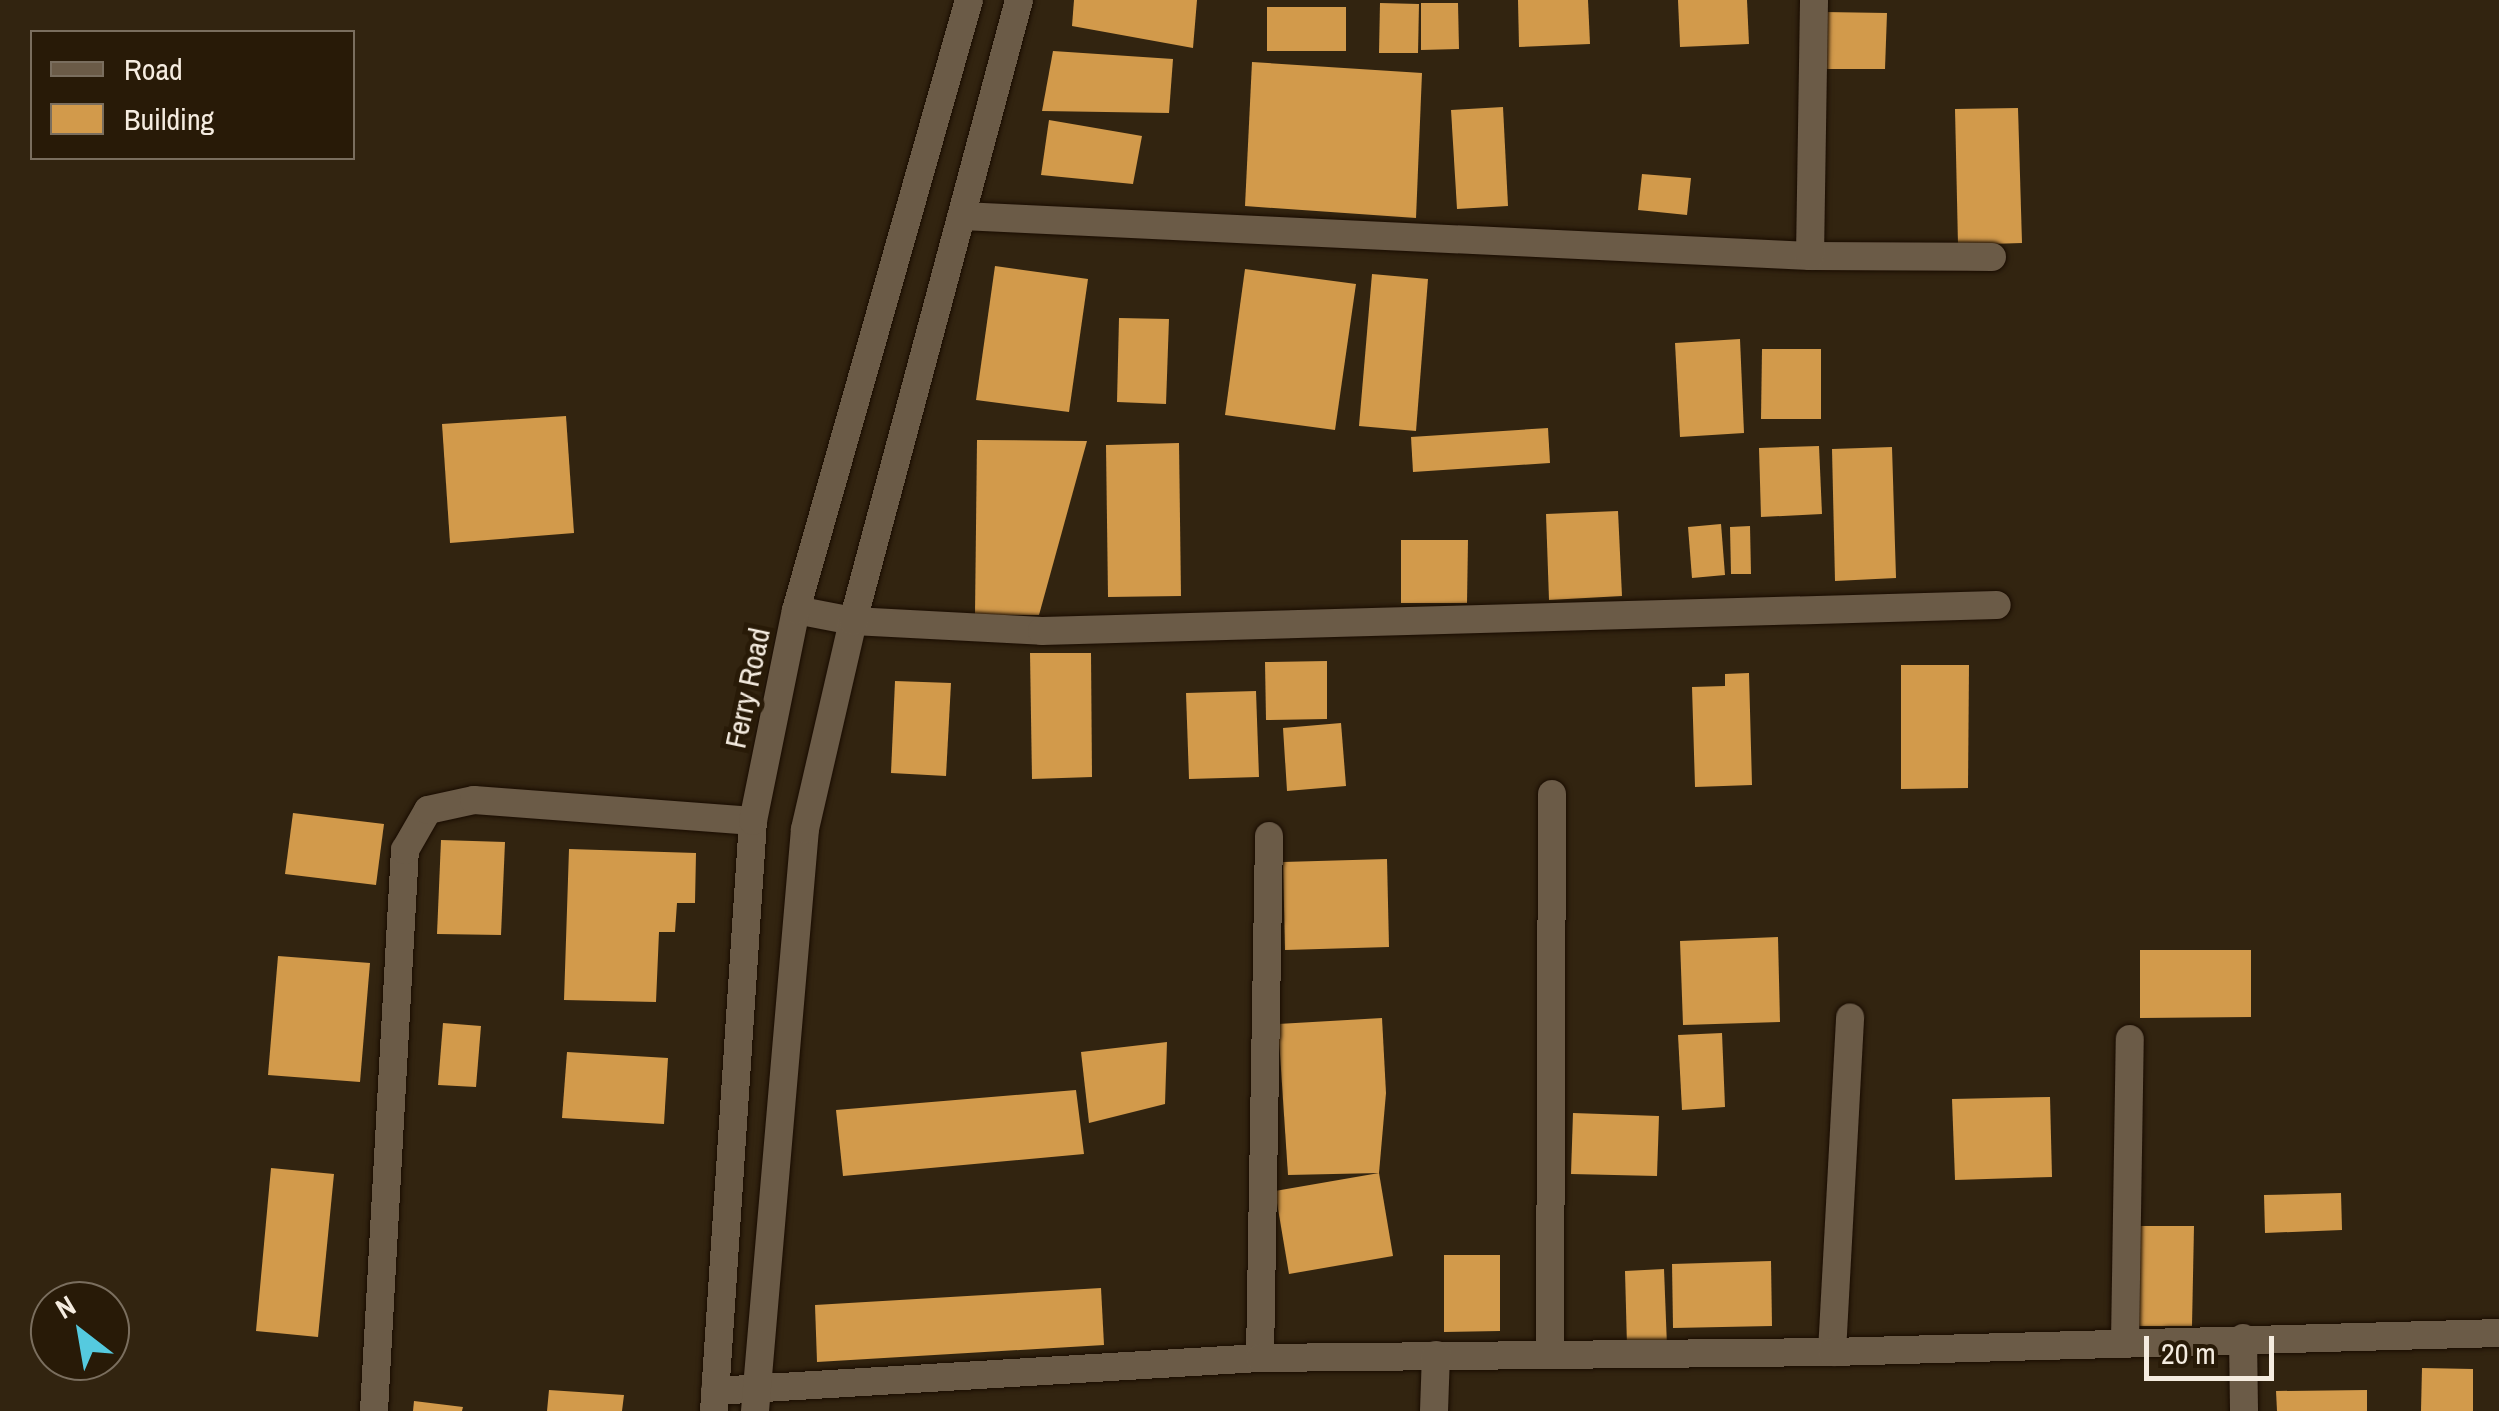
<!DOCTYPE html>
<html>
<head>
<meta charset="utf-8">
<style>
	body { margin:0 }
	#map { position:relative; width:2499px; height:1411px; overflow:hidden; background:#322410; font-family:"Archivo Narrow",sans-serif }
	div>[style] { position:absolute }
	[style*='--x'] { left:calc(var(--x)*1px); top:calc(var(--y)*1px); width:calc(var(--w)*1px); rotate:calc(var(--a)*1deg) }
	.building>* { inset:0; background:#d29a4b }
	.roads { filter:drop-shadow(0 0 2px #190c00) drop-shadow(0 0 2px #190c00) }
	.minor>* { height:28px; margin:-14px; padding:0 14px; transform-origin:14px; border-radius:14px; background:#6b5b47 }
	.tertiary>* { height:28px; margin:-14px; padding:0 14px; transform-origin:14px; border-radius:14px; background:#6b5b47 }
	span { translate:-50% -50%; white-space:nowrap; text-align:center; line-height:1.15; -webkit-text-stroke:10px #281a07; paint-order:stroke }
	.street-label { font-size:30px; color:#f5ece0 }
	.legend { position:absolute; left:30px; top:30px; width:325px; height:130px; box-sizing:border-box; background:#281a07; border:2px solid #7a6e5e; margin:0; padding:12px 18px; list-style:none; font-size:30px; color:#f5ece0 }
	.legend li { display:flex; align-items:center; gap:20px; height:50px }
	.legend b { width:50px; border:2px solid #7a6e5e }
	.north { position:absolute; left:30px; top:1281px; width:100px; height:100px; box-sizing:border-box; background:#281a07; border:2px solid #7a6e5e; border-radius:50%; rotate:329deg; font-size:28px; font-weight:700; line-height:40px; text-align:center; color:#f5ece0 }
	.north::after { content:''; display:block; margin:auto; width:35px; height:45px; background:#55cadf; clip-path:polygon(50% 0,100% 100%,50% 72%,0 100%) }
	.scale { position:absolute; left:2144px; top:1336px; width:130px; height:45px; box-sizing:border-box; border:5px solid #f5ece0; border-top:0; padding-left:12px; font-size:30px; line-height:35px; white-space:nowrap; color:#f5ece0; -webkit-text-stroke:8px #281a07; paint-order:stroke }
</style>
</head>
<body>
<div id="map">
	<div class="building">
		<div style="clip-path:polygon(1074px 0,1197px 0,1193px 48px,1072px 26px)"></div>
		<div style="clip-path:polygon(1518px 0,1588px 0,1590px 44px,1519px 47px)"></div>
		<div style="clip-path:polygon(1678px 0,1747px 0,1749px 44px,1680px 47px)"></div>
		<div style="clip-path:polygon(1380px 3px,1419px 4px,1418px 53px,1379px 53px)"></div>
		<div style="clip-path:polygon(1421px 3px,1458px 3px,1459px 49px,1421px 50px)"></div>
		<div style="clip-path:polygon(1267px 7px,1346px 7px,1346px 51px,1267px 51px)"></div>
		<div style="clip-path:polygon(1824px 12px,1887px 13px,1885px 69px,1823px 69px)"></div>
		<div style="clip-path:polygon(1053px 51px,1173px 59px,1169px 113px,1042px 111px)"></div>
		<div style="clip-path:polygon(1252px 62px,1422px 73px,1416px 218px,1245px 206px)"></div>
		<div style="clip-path:polygon(1503px 107px,1508px 206px,1457px 209px,1451px 110px)"></div>
		<div style="clip-path:polygon(2018px 108px,2022px 243px,1958px 245px,1955px 109px)"></div>
		<div style="clip-path:polygon(1049px 120px,1142px 136px,1133px 184px,1041px 175px)"></div>
		<div style="clip-path:polygon(1642px 174px,1691px 178px,1687px 215px,1638px 210px)"></div>
		<div style="clip-path:polygon(995px 266px,1088px 279px,1069px 412px,976px 400px)"></div>
		<div style="clip-path:polygon(1245px 269px,1356px 284px,1335px 430px,1225px 415px)"></div>
		<div style="clip-path:polygon(1372px 274px,1428px 279px,1416px 431px,1359px 426px)"></div>
		<div style="clip-path:polygon(1119px 318px,1169px 319px,1166px 404px,1117px 402px)"></div>
		<div style="clip-path:polygon(1740px 339px,1744px 433px,1680px 437px,1675px 343px)"></div>
		<div style="clip-path:polygon(1762px 349px,1821px 349px,1821px 419px,1761px 419px)"></div>
		<div style="clip-path:polygon(566px 416px,574px 533px,450px 543px,442px 424px)"></div>
		<div style="clip-path:polygon(1548px 428px,1550px 463px,1413px 472px,1411px 437px)"></div>
		<div style="clip-path:polygon(977px 440px,1087px 441px,1039px 615px,975px 615px)"></div>
		<div style="clip-path:polygon(1179px 443px,1181px 596px,1108px 597px,1106px 445px)"></div>
		<div style="clip-path:polygon(1819px 446px,1822px 514px,1761px 517px,1759px 448px)"></div>
		<div style="clip-path:polygon(1892px 447px,1896px 578px,1835px 581px,1832px 449px)"></div>
		<div style="clip-path:polygon(1618px 511px,1622px 596px,1549px 600px,1546px 514px)"></div>
		<div style="clip-path:polygon(1721px 524px,1725px 575px,1692px 578px,1688px 527px)"></div>
		<div style="clip-path:polygon(1750px 526px,1751px 574px,1731px 574px,1730px 527px)"></div>
		<div style="clip-path:polygon(1401px 540px,1468px 540px,1467px 603px,1401px 603px)"></div>
		<div style="clip-path:polygon(1030px 653px,1091px 653px,1092px 777px,1032px 779px)"></div>
		<div style="clip-path:polygon(1327px 661px,1327px 719px,1266px 720px,1265px 662px)"></div>
		<div style="clip-path:polygon(1901px 665px,1969px 665px,1968px 788px,1901px 789px)"></div>
		<div style="clip-path:polygon(1749px 673px,1752px 785px,1695px 787px,1692px 687px,1725px 686px,1725px 674px)"></div>
		<div style="clip-path:polygon(895px 681px,951px 683px,946px 776px,891px 773px)"></div>
		<div style="clip-path:polygon(1256px 691px,1259px 777px,1189px 779px,1186px 693px)"></div>
		<div style="clip-path:polygon(1341px 723px,1346px 786px,1287px 791px,1283px 728px)"></div>
		<div style="clip-path:polygon(293px 813px,384px 824px,376px 885px,285px 874px)"></div>
		<div style="clip-path:polygon(441px 840px,505px 842px,501px 935px,437px 934px)"></div>
		<div style="clip-path:polygon(569px 849px,696px 853px,695px 903px,677px 903px,675px 932px,659px 932px,656px 1002px,564px 1000px)"></div>
		<div style="clip-path:polygon(1387px 859px,1389px 947px,1285px 950px,1283px 862px)"></div>
		<div style="clip-path:polygon(1778px 937px,1780px 1022px,1683px 1025px,1680px 941px)"></div>
		<div style="clip-path:polygon(2140px 950px,2251px 950px,2251px 1017px,2140px 1018px)"></div>
		<div style="clip-path:polygon(278px 956px,370px 963px,360px 1082px,268px 1075px)"></div>
		<div style="clip-path:polygon(1382px 1018px,1386px 1093px,1379px 1173px,1288px 1175px,1278px 1024px)"></div>
		<div style="clip-path:polygon(443px 1023px,481px 1026px,476px 1087px,438px 1085px)"></div>
		<div style="clip-path:polygon(1722px 1033px,1725px 1107px,1682px 1110px,1678px 1035px)"></div>
		<div style="clip-path:polygon(1167px 1042px,1165px 1104px,1089px 1123px,1081px 1052px)"></div>
		<div style="clip-path:polygon(567px 1052px,668px 1058px,664px 1124px,562px 1118px)"></div>
		<div style="clip-path:polygon(1076px 1090px,1084px 1154px,843px 1176px,836px 1110px)"></div>
		<div style="clip-path:polygon(2050px 1097px,2052px 1177px,1955px 1180px,1952px 1099px)"></div>
		<div style="clip-path:polygon(1573px 1113px,1659px 1116px,1657px 1176px,1571px 1174px)"></div>
		<div style="clip-path:polygon(271px 1168px,334px 1174px,318px 1337px,256px 1331px)"></div>
		<div style="clip-path:polygon(1379px 1173px,1393px 1256px,1289px 1274px,1275px 1191px)"></div>
		<div style="clip-path:polygon(2341px 1193px,2342px 1230px,2265px 1233px,2264px 1195px)"></div>
		<div style="clip-path:polygon(2137px 1226px,2194px 1226px,2192px 1326px,2136px 1326px)"></div>
		<div style="clip-path:polygon(1444px 1255px,1500px 1255px,1500px 1331px,1444px 1332px)"></div>
		<div style="clip-path:polygon(1771px 1261px,1772px 1326px,1673px 1328px,1672px 1264px)"></div>
		<div style="clip-path:polygon(1664px 1269px,1667px 1346px,1627px 1346px,1625px 1271px)"></div>
		<div style="clip-path:polygon(1101px 1288px,1104px 1345px,817px 1362px,815px 1305px)"></div>
		<div style="clip-path:polygon(2422px 1368px,2473px 1369px,2473px 1411px,2421px 1411px)"></div>
		<div style="clip-path:polygon(549px 1390px,624px 1395px,622px 1411px,547px 1411px)"></div>
		<div style="clip-path:polygon(2367px 1390px,2367px 1411px,2277px 1411px,2276px 1391px)"></div>
		<div style="clip-path:polygon(414px 1401px,463px 1407px,462px 1411px,413px 1411px)"></div>
	</div>
	<div class="roads">
		<div class="minor">
			<div style="--x:962;--y:216;--w:849;--a:2.7"></div>
			<div style="--x:1810;--y:256;--w:182;--a:0.3"></div>
			<div style="--x:1810;--y:256;--w:256;--a:-89.1"></div>
			<div style="--x:796;--y:610;--w:58;--a:10.9"></div>
			<div style="--x:853;--y:621;--w:189;--a:3"></div>
			<div style="--x:1042;--y:631;--w:955;--a:-1.56"></div>
			<div style="--x:2243;--y:1338;--w:73;--a:89.2"></div>
			<div style="--x:2125;--y:1342;--w:303;--a:-89.1"></div>
			<div style="--x:1832;--y:1352;--w:335;--a:-86.9"></div>
			<div style="--x:1550;--y:1354;--w:560;--a:-89.8"></div>
			<div style="--x:1260;--y:1358;--w:522;--a:-89.01"></div>
			<div style="--x:715;--y:1391;--w:546;--a:-3.47"></div>
			<div style="--x:1260;--y:1358;--w:572;--a:-0.6"></div>
			<div style="--x:1832;--y:1352;--w:667;--a:-1.63"></div>
			<div style="--x:374;--y:1411;--w:562;--a:-86.84"></div>
			<div style="--x:405;--y:850;--w:46;--a:-60.1"></div>
			<div style="--x:428;--y:810;--w:47;--a:-12.3"></div>
			<div style="--x:474;--y:800;--w:280;--a:4.3"></div>
			<div style="--x:1434;--y:1411;--w:56;--a:-88"></div>
		</div>
		<div class="tertiary">
			<div style="--x:714;--y:1411;--w:591;--a:-86.22"></div>
			<div style="--x:753;--y:821;--w:215;--a:-78.5"></div>
			<div style="--x:796;--y:610;--w:634;--a:-74.17"></div>
			<div style="--x:755;--y:1411;--w:584;--a:-85.09"></div>
			<div style="--x:805;--y:829;--w:213;--a:-77"></div>
			<div style="--x:853;--y:621;--w:643;--a:-75.03"></div>
		</div>
	</div>
	<div class="street-label">
		<span style="left:747px;top:688px;rotate:-78deg">Ferry Road</span>
	</div>
	<ul class="legend">
	<li><b style="height:12px;background:#6b5b47"></b>Road</li>
	<li><b style="height:28px;background:#d29a4b"></b>Building</li>
	</ul>
	<div class="north">N</div>
	<div class="scale">20 m</div>
</div>
</body>
</html>
